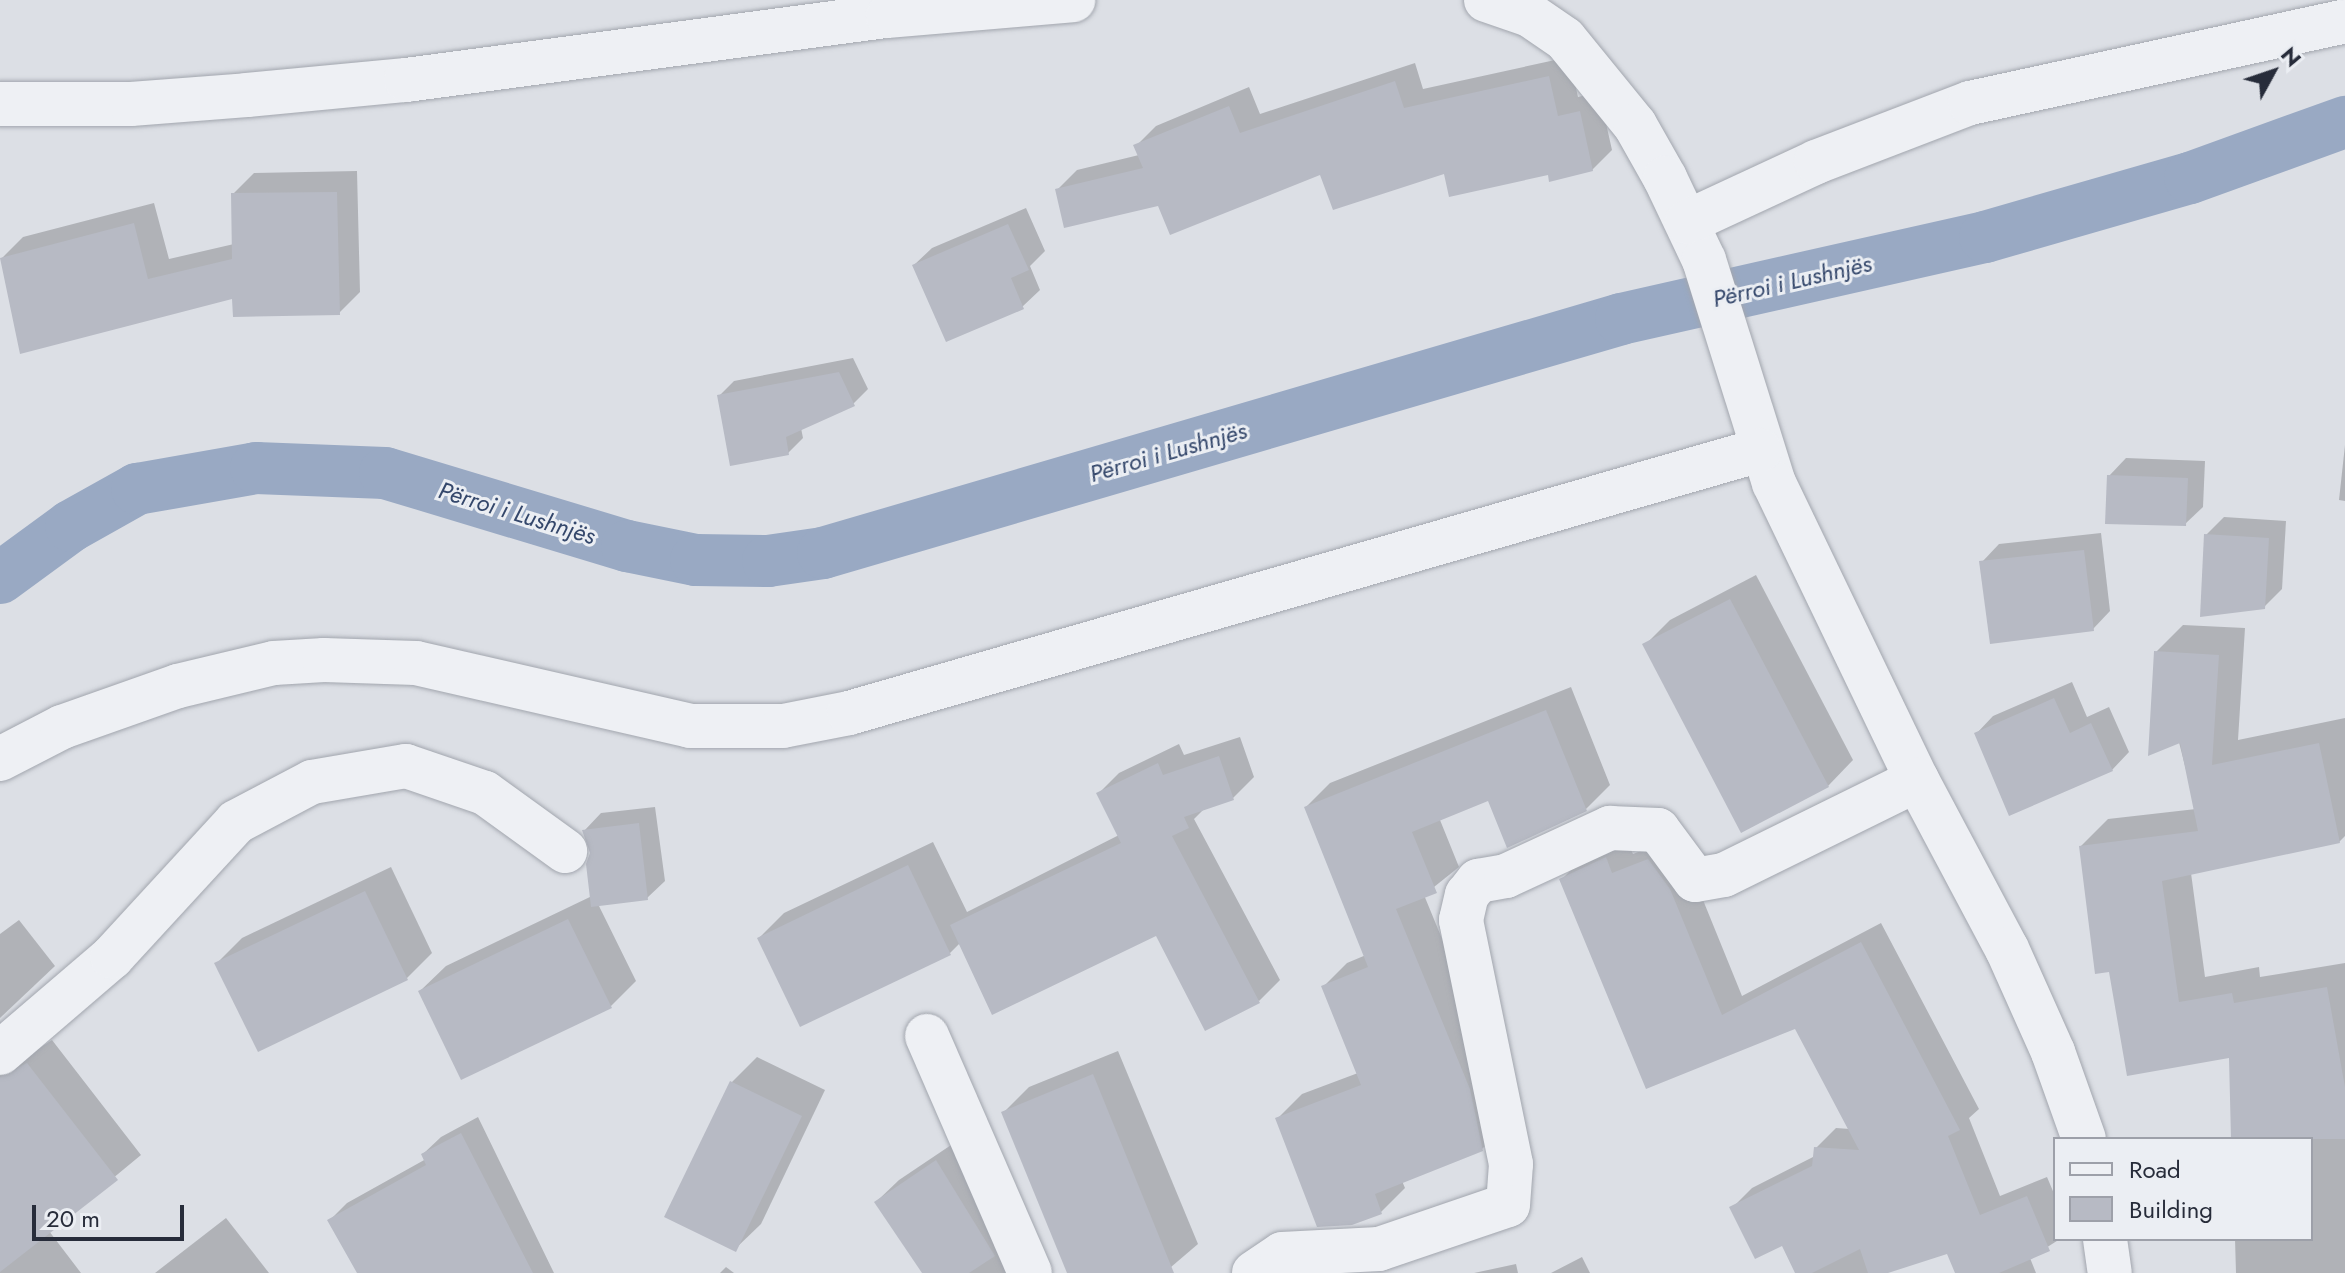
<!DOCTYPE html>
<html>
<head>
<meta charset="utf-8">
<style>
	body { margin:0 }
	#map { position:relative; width:2345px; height:1273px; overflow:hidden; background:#dcdfe5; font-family:Jost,sans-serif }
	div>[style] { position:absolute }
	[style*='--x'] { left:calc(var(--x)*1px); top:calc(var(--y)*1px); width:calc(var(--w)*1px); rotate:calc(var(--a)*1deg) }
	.shadow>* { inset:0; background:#0003 }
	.canal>* { height:52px; margin:-26px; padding:0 26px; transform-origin:26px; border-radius:26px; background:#99a9c3 }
	.building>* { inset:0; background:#b7bac4 }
	.roads { filter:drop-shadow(0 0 2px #a2a6ae) drop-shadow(0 0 2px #a2a6ae) }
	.minor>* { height:44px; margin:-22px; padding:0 22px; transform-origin:22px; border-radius:22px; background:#eef0f4 }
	span { translate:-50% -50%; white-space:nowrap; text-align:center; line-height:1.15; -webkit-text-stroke:6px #ebeef3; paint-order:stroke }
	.water-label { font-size:24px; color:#34476b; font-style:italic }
	.legend { position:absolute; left:2053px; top:1137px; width:260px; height:104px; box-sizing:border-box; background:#ebeef3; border:2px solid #9da0a9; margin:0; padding:10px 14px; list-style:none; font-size:24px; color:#272c3a }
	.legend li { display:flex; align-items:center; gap:16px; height:40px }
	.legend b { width:40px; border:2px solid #9da0a9 }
	.north { position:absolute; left:2233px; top:32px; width:80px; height:80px; -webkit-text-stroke:6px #ebeef3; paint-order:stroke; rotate:50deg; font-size:22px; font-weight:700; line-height:32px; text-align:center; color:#272c3a }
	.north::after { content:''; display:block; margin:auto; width:28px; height:36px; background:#272c3a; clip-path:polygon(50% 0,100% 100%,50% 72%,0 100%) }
	.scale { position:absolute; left:32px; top:1205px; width:152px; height:36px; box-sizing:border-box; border:4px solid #272c3a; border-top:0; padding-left:10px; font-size:24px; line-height:28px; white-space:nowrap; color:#272c3a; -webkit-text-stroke:6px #ebeef3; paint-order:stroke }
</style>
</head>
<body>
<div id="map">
	<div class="shadow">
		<div style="clip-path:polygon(1569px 57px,1578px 97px,1599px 92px,1612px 150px,1592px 170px,1322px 172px,1159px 203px,1057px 190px,1077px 170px,1139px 155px,1136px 146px,1156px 126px,1249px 87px,1260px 114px,1415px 63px,1423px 89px)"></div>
		<div style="clip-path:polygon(357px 171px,360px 292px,339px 313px,1px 259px,23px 237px,154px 203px,169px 259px,234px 244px,233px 194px,254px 173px)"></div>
		<div style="clip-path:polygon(1026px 208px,1045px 251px,1030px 266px,1040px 290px,1022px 307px,914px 265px,932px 248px)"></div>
		<div style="clip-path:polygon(853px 358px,868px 389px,853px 404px,801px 428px,803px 438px,788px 453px,719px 396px,734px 381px)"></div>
		<div style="clip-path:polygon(2345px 445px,2345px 501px,2339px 500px)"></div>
		<div style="clip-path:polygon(2126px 458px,2205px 461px,2203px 507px,2185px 524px,2109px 476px)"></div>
		<div style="clip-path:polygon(2224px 517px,2286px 521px,2282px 589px,2264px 607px,2206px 535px)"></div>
		<div style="clip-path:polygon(2101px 533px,2110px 611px,2093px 629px,1982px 562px,1999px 544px)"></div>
		<div style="clip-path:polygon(1756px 575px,1853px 760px,1828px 786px,1645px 645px,1670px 620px)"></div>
		<div style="clip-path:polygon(2183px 625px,2245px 628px,2238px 740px,2345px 718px,2345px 836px,2339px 842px,2191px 873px,2205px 977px,2259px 967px,2260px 977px,2345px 963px,2345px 1273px,2236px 1273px,2235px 1239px,2311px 1239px,2311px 1139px,2233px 1139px,2231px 1056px,2111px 970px,2081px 846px,2108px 819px,2196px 809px,2156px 652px)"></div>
		<div style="clip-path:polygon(2072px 682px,2087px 717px,2109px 707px,2129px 752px,2112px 770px,1976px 734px,1993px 716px)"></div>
		<div style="clip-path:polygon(1571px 687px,1610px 785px,1586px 809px,1489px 798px,1440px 820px,1459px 867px,1424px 895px,1494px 1065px,1506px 1125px,1482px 1149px,1402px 1181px,1405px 1188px,1381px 1212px,1278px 1118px,1302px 1094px,1358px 1073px,1323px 987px,1347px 963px,1366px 955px,1306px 807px,1330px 783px)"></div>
		<div style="clip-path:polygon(1240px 737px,1254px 777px,1233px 798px,1206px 807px,1194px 819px,1280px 980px,1259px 1001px,1156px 934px,961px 942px,950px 953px,759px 938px,784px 913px,933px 842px,967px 912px,1119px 835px,1099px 793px,1119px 773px,1179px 744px,1184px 755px)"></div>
		<div style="clip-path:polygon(655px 807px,665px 881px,647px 898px,598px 904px,636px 981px,610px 1007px,420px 991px,446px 966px,592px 896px,592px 853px,584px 831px,601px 813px)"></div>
		<div style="clip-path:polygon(1626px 839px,1633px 854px,1669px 840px,1690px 868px,1742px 996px,1881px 923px,1979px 1109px,1969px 1118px,2000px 1196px,2047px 1177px,2055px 1196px,2055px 1239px,2060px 1239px,2030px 1258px,2036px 1273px,1957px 1273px,1948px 1251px,1882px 1273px,1797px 1273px,1783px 1244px,1732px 1208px,1752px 1188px,1815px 1156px,1816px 1148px,1836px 1128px,1850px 1129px,1796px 1026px,1647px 1087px,1562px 879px,1582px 859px)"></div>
		<div style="clip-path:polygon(391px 867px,432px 953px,407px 978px,217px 963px,242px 938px)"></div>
		<div style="clip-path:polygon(19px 920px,55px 966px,0 1018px,0 934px)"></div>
		<div style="clip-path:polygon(0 1020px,4px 1045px,29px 1055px,52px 1040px,141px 1155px,49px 1231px,81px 1273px,0 1273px)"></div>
		<div style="clip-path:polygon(1118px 1051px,1198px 1244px,1164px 1273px,1070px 1273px,1004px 1112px,1029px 1087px)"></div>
		<div style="clip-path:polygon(757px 1057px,825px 1090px,761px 1224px,735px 1249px,732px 1082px)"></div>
		<div style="clip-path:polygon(478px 1117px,554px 1273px,360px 1273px,330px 1220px,347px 1203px,426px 1159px,423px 1154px,441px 1137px)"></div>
		<div style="clip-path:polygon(960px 1139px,1048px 1273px,924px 1273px,876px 1202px,899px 1180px)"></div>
		<div style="clip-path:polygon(226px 1218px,269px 1273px,155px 1273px)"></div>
		<div style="clip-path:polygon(1582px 1257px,1590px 1273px,1551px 1273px)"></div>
		<div style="clip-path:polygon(1516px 1264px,1518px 1273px,1474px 1273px)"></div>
		<div style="clip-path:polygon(726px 1267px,734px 1273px,720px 1273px)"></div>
	</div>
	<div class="canal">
		<div style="--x:0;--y:578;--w:88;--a:-36.2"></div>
		<div style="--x:71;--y:526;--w:76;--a:-29.3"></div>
		<div style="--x:137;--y:489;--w:121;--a:-10"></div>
		<div style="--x:256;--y:468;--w:129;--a:2.2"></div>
		<div style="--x:385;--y:473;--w:253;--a:16.8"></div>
		<div style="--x:627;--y:546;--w:70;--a:11.5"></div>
		<div style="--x:696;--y:560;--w:72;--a:0.8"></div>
		<div style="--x:768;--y:561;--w:56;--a:-8.3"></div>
		<div style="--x:823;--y:553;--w:832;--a:-16.34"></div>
		<div style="--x:1621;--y:319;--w:373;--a:-12.7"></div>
		<div style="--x:1985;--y:237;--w:213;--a:-16.1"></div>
		<div style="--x:2190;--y:178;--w:165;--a:-19.9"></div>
	</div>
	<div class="building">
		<div style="clip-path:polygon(1549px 76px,1558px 116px,1580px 111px,1593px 171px,1549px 182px,1548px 175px,1449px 197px,1444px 174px,1333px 210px,1320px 175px,1170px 235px,1158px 206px,1064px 228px,1055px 189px,1143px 168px,1133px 145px,1229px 106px,1240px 133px,1395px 81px,1404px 108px)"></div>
		<div style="clip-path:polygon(337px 192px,340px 315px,233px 317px,232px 299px,20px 354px,0 258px,134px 223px,148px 279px,232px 259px,231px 193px)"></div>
		<div style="clip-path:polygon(1008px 224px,1029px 270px,1011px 278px,1024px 309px,946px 342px,912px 265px)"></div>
		<div style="clip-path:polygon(839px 372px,855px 406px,786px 437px,789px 455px,730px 466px,717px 395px)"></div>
		<div style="clip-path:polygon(2107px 475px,2188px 478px,2186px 526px,2105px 524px)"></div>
		<div style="clip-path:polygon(2204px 534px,2269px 538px,2265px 609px,2200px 617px)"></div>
		<div style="clip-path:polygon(2084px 550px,2094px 631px,1990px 644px,1979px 561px)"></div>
		<div style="clip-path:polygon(1730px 599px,1829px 787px,1741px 833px,1642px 644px)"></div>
		<div style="clip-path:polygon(2154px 651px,2219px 655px,2212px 765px,2319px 743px,2340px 843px,2162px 881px,2179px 1002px,2232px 993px,2234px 1003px,2327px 987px,2345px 1087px,2345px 1139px,2231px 1139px,2229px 1058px,2127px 1076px,2109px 972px,2095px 974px,2079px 846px,2198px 831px,2180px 743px,2148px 756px)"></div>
		<div style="clip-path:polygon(2054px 698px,2070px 733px,2091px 723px,2113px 771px,2009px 816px,1974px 733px)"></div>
		<div style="clip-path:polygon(1546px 710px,1587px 811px,1507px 848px,1488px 801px,1412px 832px,1437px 893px,1396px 909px,1470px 1089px,1483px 1151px,1375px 1194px,1382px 1214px,1352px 1225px,1317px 1227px,1275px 1118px,1361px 1085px,1321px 986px,1368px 967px,1304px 807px)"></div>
		<div style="clip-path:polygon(1219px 756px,1234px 800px,1184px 817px,1189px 828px,1172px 836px,1260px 1003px,1205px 1031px,1156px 936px,992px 1015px,950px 925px,1121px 843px,1096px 793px,1158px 763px,1163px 775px)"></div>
		<div style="clip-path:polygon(639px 823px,648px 900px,591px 907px,586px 864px,590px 853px,582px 830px)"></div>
		<div style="clip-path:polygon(1606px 857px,1612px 873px,1648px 859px,1670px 889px,1722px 1015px,1861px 942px,1960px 1130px,1948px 1136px,1980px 1215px,2027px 1196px,2050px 1251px,1999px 1273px,1955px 1273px,1947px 1254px,1888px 1273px,1868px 1273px,1860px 1249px,1812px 1273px,1795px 1273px,1782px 1246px,1755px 1259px,1729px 1207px,1812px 1166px,1814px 1147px,1859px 1150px,1795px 1029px,1646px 1089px,1559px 879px)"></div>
		<div style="clip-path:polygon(908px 865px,951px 955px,800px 1027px,757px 938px)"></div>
		<div style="clip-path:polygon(365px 891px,408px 980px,258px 1052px,214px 963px)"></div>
		<div style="clip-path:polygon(568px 919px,612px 1008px,461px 1080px,418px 991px)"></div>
		<div style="clip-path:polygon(27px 1063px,118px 1180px,0 1272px,0 1077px)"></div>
		<div style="clip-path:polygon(1093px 1074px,1174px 1273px,1067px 1273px,1001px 1112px)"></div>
		<div style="clip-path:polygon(730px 1081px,802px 1116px,736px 1252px,664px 1217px)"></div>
		<div style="clip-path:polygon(461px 1133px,533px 1273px,357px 1273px,327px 1220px,426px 1165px,421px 1154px)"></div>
		<div style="clip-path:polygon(936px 1160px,995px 1256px,969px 1273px,922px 1273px,874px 1202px)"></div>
	</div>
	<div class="roads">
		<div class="minor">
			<div style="--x:1486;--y:0;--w:46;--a:18.8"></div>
			<div style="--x:1530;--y:15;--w:42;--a:34.4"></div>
			<div style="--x:1565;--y:39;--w:111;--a:50.9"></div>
			<div style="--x:1635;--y:125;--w:61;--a:60.5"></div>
			<div style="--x:1665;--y:178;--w:91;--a:64.6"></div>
			<div style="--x:1704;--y:260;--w:234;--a:72.6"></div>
			<div style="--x:1774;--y:483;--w:330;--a:64.3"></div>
			<div style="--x:1917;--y:780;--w:191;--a:62"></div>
			<div style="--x:2007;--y:949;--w:113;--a:65.9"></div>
			<div style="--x:2053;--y:1052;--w:92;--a:70.4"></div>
			<div style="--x:0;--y:104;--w:131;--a:0"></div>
			<div style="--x:131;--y:104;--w:116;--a:-4.4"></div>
			<div style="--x:247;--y:95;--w:160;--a:-5.4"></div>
			<div style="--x:406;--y:80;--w:486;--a:-7.6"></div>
			<div style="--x:888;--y:16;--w:186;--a:-4.9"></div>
			<div style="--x:1687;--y:222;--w:142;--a:-24.9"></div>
			<div style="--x:1816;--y:162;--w:165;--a:-21"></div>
			<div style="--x:1970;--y:103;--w:384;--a:-12.3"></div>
			<div style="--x:0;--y:759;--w:70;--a:-27.3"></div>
			<div style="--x:62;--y:727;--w:123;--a:-19.5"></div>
			<div style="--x:178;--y:686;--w:99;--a:-13.5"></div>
			<div style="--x:274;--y:663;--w:50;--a:-3.4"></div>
			<div style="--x:324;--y:660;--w:92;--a:1.9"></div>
			<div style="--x:416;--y:663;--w:281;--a:12.9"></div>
			<div style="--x:690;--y:726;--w:93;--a:0"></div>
			<div style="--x:783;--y:726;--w:67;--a:-11.1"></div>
			<div style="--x:849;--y:713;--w:948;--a:-16.1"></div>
			<div style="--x:927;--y:1036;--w:258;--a:66.5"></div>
			<div style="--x:0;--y:1053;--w:148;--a:-40.6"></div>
			<div style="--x:112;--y:957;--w:183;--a:-47.4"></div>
			<div style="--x:236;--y:822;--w:86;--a:-27.8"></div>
			<div style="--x:312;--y:782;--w:95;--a:-9.7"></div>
			<div style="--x:406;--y:766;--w:83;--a:18.9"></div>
			<div style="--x:485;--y:793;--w:99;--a:35.9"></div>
			<div style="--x:2105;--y:1239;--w:34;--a:82"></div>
			<div style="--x:1254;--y:1273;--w:34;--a:-34"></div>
			<div style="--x:1282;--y:1254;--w:97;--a:-3"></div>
			<div style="--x:1379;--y:1249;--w:136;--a:-18.8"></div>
			<div style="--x:1508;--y:1205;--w:41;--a:-85.8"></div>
			<div style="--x:1511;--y:1164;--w:249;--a:-101.6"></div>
			<div style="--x:1461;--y:920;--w:26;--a:-77"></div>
			<div style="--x:1467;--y:895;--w:18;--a:-52"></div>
			<div style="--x:1478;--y:881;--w:28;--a:-10"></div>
			<div style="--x:1506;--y:876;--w:115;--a:-24.8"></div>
			<div style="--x:1610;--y:828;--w:48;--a:2.4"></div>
			<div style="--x:1658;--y:830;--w:62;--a:53.5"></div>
			<div style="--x:1695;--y:880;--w:29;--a:-10"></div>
			<div style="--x:1724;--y:875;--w:215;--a:-26.2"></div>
		</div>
	</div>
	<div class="water-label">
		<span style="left:1792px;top:281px;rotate:-13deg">Përroi i Lushnjës</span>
		<span style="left:1168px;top:452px;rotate:-16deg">Përroi i Lushnjës</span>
		<span style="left:517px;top:513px;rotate:17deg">Përroi i Lushnjës</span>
	</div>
	<ul class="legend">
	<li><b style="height:10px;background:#eef0f4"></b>Road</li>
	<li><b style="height:22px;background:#b7bac4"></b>Building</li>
	</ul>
	<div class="north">N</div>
	<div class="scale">20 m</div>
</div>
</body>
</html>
